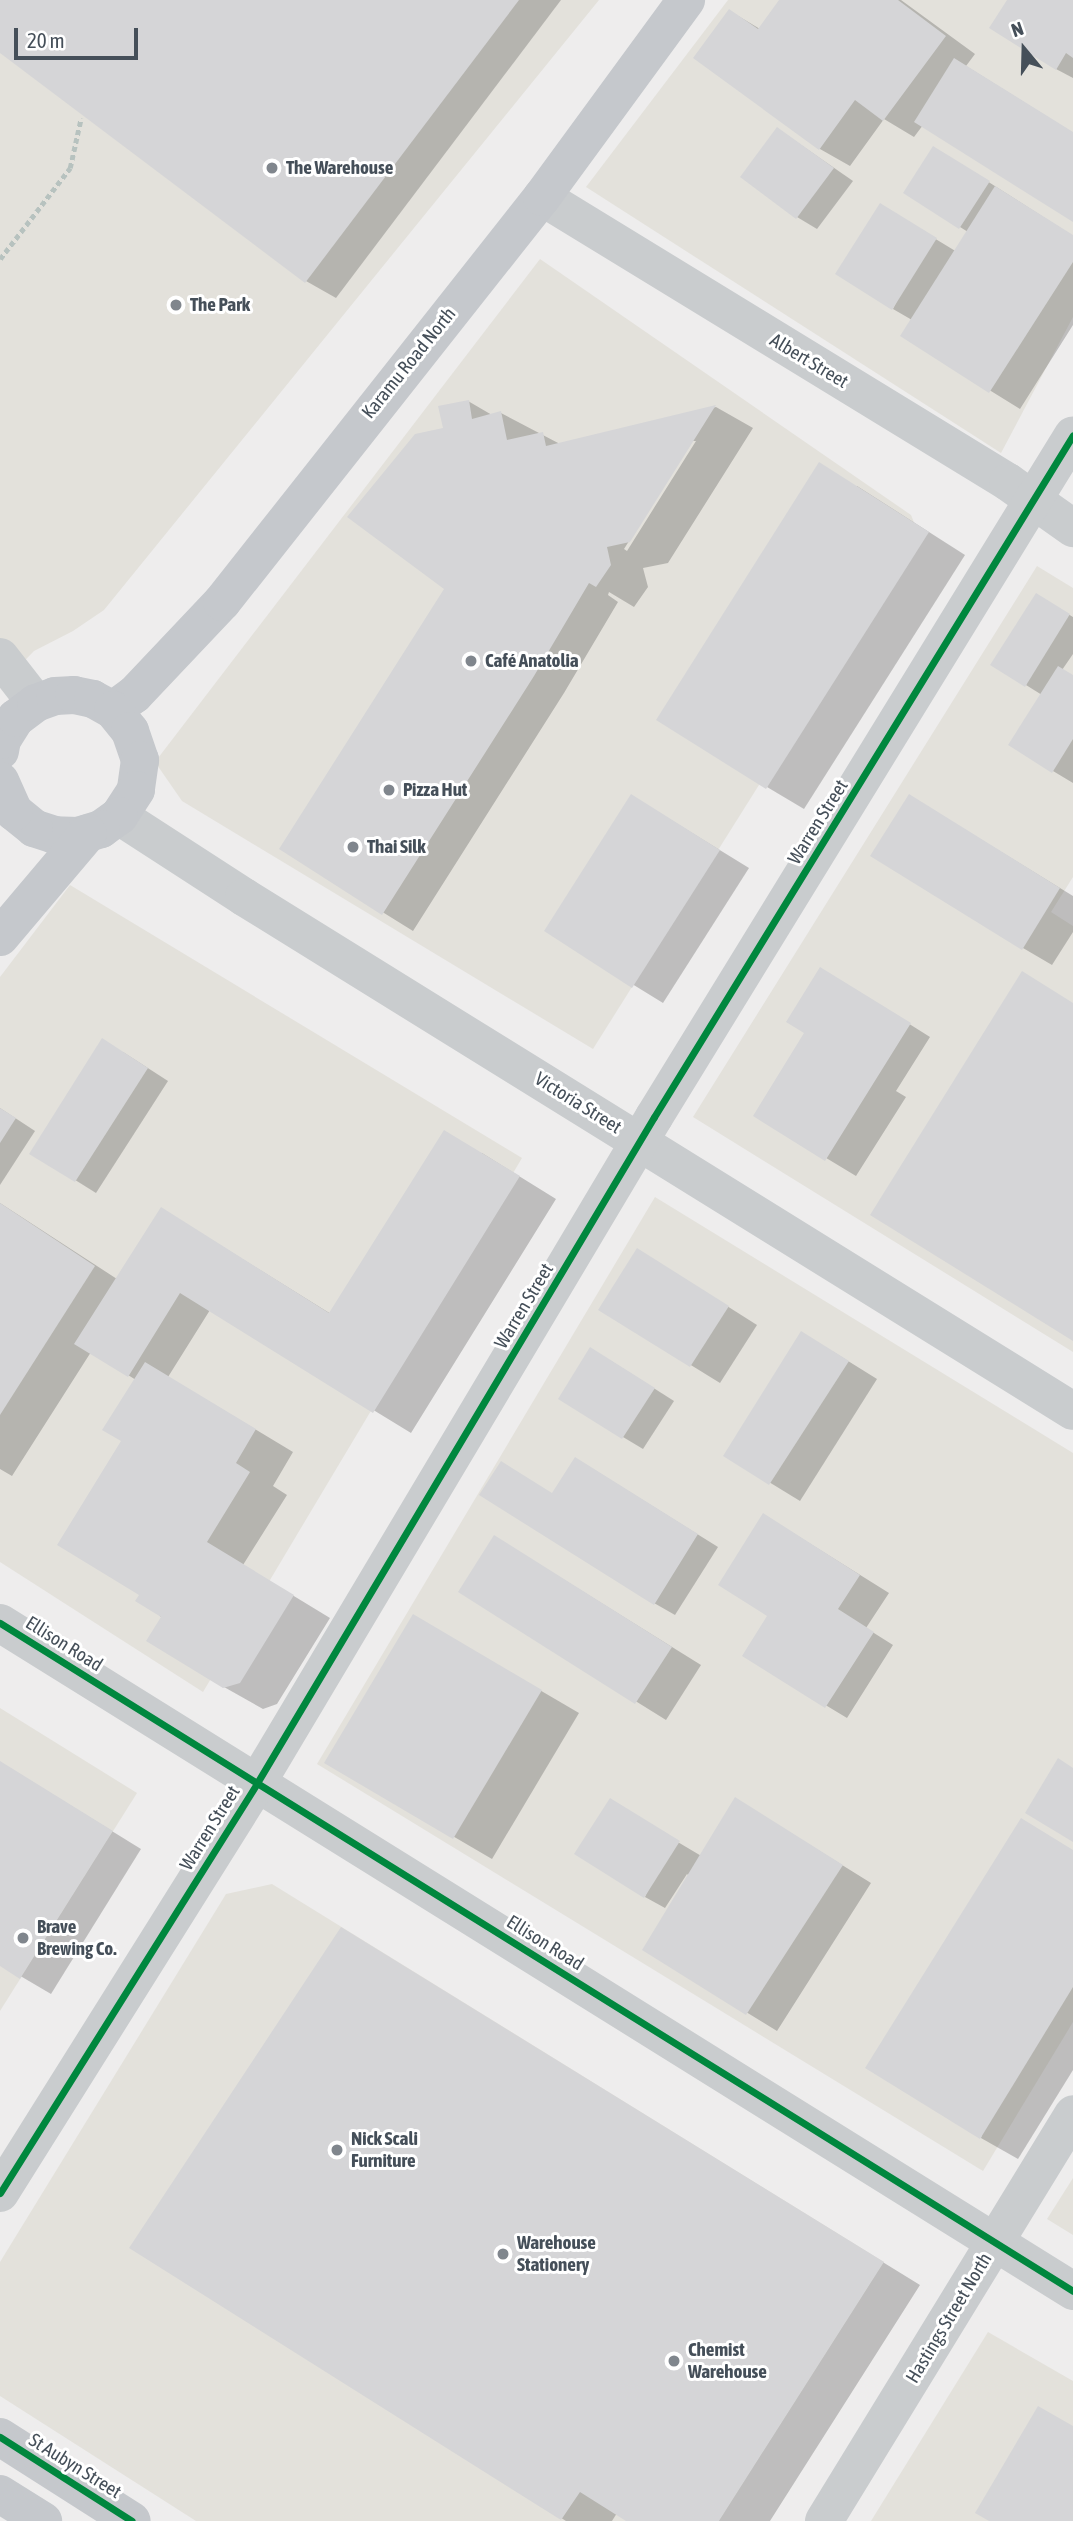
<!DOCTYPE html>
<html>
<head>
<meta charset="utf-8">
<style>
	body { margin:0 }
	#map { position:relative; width:1073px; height:2521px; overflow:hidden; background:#eeeded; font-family:"Asap Condensed",sans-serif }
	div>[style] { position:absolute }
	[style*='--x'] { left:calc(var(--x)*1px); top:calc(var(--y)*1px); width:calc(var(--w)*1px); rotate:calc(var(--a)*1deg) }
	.commercial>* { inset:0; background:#e3e1db }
	.shadow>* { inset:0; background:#0003 }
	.building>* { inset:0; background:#d5d5d7 }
	.path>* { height:4.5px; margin-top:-2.25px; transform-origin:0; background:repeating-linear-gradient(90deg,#b7c2bf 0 5px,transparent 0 8.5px) }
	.minor>* { height:38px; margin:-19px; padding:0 19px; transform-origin:19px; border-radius:19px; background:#c9ccce }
	.major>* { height:38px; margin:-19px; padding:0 19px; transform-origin:19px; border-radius:19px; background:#c5c8cc }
	.cycleway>* { height:7px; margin:-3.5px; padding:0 3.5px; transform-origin:3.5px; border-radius:3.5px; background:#00873e }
	.dots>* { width:19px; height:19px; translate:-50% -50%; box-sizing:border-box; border:4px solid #fff; border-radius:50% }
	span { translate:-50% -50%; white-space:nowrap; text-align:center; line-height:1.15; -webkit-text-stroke:6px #fff; paint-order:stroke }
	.poi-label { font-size:19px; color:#454f59; font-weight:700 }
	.left { translate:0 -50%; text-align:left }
	.street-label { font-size:19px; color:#454f59 }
	.north { position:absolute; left:989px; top:14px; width:70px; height:70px; -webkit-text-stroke:5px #fff; paint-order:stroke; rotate:341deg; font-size:19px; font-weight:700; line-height:28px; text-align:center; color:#454f59 }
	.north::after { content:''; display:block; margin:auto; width:24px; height:32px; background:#454f59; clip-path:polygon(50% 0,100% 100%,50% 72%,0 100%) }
	.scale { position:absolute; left:14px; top:28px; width:124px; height:32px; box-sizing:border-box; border:4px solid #454f59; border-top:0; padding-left:9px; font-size:21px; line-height:24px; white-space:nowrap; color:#454f59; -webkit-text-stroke:5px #fff; paint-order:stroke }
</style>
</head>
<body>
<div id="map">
	<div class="commercial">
		<div style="clip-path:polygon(0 0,599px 0,104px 610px,73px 631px,34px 651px,0 686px)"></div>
		<div style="clip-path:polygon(728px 0,1073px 0,1073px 317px,1001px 453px,586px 187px)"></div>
		<div style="clip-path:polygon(540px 259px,911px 515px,918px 532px,593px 1049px,182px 801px,155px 762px)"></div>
		<div style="clip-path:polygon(1037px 566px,1073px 588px,1073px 877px,1051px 912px,1073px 926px,1073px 1352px,693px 1117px)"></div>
		<div style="clip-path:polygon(70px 885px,522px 1158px,203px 1692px,0 1562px,0 977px)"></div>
		<div style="clip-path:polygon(655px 1197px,1073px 1453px,1073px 2022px,983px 2171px,317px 1764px)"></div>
		<div style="clip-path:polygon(0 1708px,137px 1793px,0 2011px)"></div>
		<div style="clip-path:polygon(272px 1884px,884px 2262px,719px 2521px,196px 2521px,0 2396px,0 2262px,226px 1894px)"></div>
		<div style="clip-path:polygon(1073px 2178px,1073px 2235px,1047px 2219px)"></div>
		<div style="clip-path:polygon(988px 2332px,1073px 2381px,1073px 2521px,871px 2521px)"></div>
	</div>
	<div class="shadow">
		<div style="clip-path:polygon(0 0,561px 0,336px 298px,306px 281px,0 51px)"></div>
		<div style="clip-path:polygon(781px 0,901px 0,975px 54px,966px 66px,1073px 133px,1073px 220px,923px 125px,914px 137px,884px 119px,850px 166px,820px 149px,695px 58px,730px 11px,760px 29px)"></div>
		<div style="clip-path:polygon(1009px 0,1073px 0,1073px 78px,1056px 69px)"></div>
		<div style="clip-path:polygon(778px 129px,853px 181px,817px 229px,797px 217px)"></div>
		<div style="clip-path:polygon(954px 160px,1073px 236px,1073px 325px,1020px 409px,902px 336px,912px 320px,893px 309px,929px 235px,957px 252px,968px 232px,906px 193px)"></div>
		<div style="clip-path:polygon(evenodd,468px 401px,492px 415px,501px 413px,560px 444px,716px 407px,753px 428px,668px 563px,643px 568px,648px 587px,634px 607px,609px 592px,608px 595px,618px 602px,564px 693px,413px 931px,281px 849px,446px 589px,445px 429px,468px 401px,692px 441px,696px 441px,627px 551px,624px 549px,692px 441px)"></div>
		<div style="clip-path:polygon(857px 486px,965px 555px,804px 809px,767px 787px)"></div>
		<div style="clip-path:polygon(1056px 607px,1073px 617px,1073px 654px,1062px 670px,1073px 676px,1073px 783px,1053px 771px,1042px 695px,1026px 685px)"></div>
		<div style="clip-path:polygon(632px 796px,749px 868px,663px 1003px,546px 931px)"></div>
		<div style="clip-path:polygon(939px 814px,1073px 896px,1073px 932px,1052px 965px,1023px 948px)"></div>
		<div style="clip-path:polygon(841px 981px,930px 1037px,896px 1091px,906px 1097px,856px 1176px,755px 1115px)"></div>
		<div style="clip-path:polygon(123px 1052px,168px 1081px,96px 1193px,32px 1153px)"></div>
		<div style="clip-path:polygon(0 1108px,35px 1131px,0 1185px)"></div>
		<div style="clip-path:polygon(482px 1153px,556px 1199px,411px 1433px,210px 1310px,168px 1377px,293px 1452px,273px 1486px,287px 1495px,243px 1565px,330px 1618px,277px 1704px,263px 1709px,224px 1687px,141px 1595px,124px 1440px,136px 1380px,91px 1352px,12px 1476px,0 1469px,0 1203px,117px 1279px,162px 1209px,331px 1314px)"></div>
		<div style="clip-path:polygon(667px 1268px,757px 1325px,720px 1383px,600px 1309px)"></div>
		<div style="clip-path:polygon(832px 1351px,877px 1379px,800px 1501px,725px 1455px)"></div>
		<div style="clip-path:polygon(611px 1361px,674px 1401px,643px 1449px,623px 1437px)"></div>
		<div style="clip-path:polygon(596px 1471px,718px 1547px,675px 1615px,654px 1603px,553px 1495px)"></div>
		<div style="clip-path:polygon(793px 1533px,889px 1593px,866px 1628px,893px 1645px,847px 1718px,744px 1656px,770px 1616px)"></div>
		<div style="clip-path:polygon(495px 1537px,701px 1665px,666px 1720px,460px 1592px)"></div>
		<div style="clip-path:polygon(413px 1616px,579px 1713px,492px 1859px,326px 1762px)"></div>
		<div style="clip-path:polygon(0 1762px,141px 1849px,51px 1994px,0 1964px)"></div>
		<div style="clip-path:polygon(736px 1799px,871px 1883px,777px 2031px,645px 1950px,689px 1876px,687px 1874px,665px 1908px,645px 1897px,671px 1838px,703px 1857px)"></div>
		<div style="clip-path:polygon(1073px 1851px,1073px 2070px,1018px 2159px,981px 2138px)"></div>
		<div style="clip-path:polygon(378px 1951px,920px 2285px,770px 2521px,630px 2521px,617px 2513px,612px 2521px,566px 2521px,132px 2248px)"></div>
	</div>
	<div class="building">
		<div style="clip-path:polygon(0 0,519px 0,305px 283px,0 53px)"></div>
		<div style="clip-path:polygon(779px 0,898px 0,946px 36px,883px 121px,855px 100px,819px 150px,693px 58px,729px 9px,758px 29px)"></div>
		<div style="clip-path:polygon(1007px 0,1073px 0,1073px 58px,1066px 53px,1056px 70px,989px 28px)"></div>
		<div style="clip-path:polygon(954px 58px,1073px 132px,1073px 222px,914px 122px)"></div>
		<div style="clip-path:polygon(777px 127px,834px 168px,796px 219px,740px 177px)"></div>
		<div style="clip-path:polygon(933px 146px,990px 181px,959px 229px,903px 193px)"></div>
		<div style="clip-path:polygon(995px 186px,1073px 235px,1073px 262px,989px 393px,900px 336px)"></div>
		<div style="clip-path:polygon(880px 203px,937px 238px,892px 310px,835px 274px)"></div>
		<div style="clip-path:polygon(469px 400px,472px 419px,501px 411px,507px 440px,543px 432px,546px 446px,716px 405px,630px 542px,607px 547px,611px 565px,596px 587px,589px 583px,534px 676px,382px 915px,279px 849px,444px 589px,347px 517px,415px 434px,443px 428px,438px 406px)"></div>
		<div style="clip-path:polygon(819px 462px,929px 532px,766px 789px,656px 720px)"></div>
		<div style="clip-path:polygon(1036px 593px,1070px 614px,1025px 687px,990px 665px)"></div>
		<div style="clip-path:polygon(1058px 666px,1073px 675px,1073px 739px,1052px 773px,1008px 745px)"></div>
		<div style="clip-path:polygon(631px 794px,720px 850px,632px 988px,544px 931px)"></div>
		<div style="clip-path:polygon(909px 794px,1060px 888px,1022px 950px,870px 856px)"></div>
		<div style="clip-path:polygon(820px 967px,911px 1023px,825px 1161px,753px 1116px,804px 1033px,786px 1022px)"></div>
		<div style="clip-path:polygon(1022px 971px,1073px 1003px,1073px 1341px,870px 1215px)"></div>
		<div style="clip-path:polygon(102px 1038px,148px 1068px,75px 1182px,29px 1154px)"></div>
		<div style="clip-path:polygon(0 1108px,16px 1118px,0 1143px)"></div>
		<div style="clip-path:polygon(444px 1130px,520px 1176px,373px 1413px,180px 1293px,128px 1377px,74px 1344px,161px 1207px,329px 1313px)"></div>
		<div style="clip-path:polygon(0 1203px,95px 1266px,0 1415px)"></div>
		<div style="clip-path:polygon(637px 1248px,729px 1306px,690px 1367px,598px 1310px)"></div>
		<div style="clip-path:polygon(801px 1331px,849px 1361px,769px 1485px,723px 1456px)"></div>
		<div style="clip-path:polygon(590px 1347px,655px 1388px,622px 1439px,558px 1399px)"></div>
		<div style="clip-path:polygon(145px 1362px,256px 1429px,236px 1463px,250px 1472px,207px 1542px,294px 1595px,240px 1683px,223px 1688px,146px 1641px,161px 1617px,135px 1601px,139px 1595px,57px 1545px,121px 1441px,102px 1430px)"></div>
		<div style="clip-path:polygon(575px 1457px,698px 1534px,654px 1605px,479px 1495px,501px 1461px,552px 1493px)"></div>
		<div style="clip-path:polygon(763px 1513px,860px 1575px,838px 1609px,874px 1632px,825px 1708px,742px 1656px,767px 1616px,718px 1585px)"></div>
		<div style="clip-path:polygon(494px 1535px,672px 1647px,635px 1704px,458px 1592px)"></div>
		<div style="clip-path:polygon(413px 1614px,542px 1690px,453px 1839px,324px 1763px)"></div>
		<div style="clip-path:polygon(1058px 1758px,1073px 1768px,1073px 1842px,1025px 1813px)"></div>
		<div style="clip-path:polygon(0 1761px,113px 1831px,20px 1979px,0 1966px)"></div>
		<div style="clip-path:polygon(735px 1797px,843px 1865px,746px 2015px,642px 1950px)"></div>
		<div style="clip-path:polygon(610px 1798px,680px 1841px,644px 1898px,574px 1854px)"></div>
		<div style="clip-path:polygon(1021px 1818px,1073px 1850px,1073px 1987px,980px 2139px,865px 2068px)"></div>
		<div style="clip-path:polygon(341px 1927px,884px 2262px,719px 2521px,626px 2521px,580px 2492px,561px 2520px,129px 2248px)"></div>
		<div style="clip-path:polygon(1038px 2406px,1073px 2426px,1073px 2521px,989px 2521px,975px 2513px)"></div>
	</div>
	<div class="path">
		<div style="--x:0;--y:259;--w:115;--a:-52.4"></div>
		<div style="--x:70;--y:168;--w:51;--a:-77.6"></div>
	</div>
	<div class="minor">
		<div style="--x:542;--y:197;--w:546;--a:31.45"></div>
		<div style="--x:1008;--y:482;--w:80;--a:35.3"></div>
		<div style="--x:0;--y:657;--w:58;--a:52"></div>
		<div style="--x:119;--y:816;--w:149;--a:32.9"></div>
		<div style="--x:244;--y:897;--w:975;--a:31.8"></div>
		<div style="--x:0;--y:1623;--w:1264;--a:31.9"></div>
		<div style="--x:0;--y:2193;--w:484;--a:-57.9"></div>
		<div style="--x:257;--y:1783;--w:775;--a:-59.2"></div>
		<div style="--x:654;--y:1117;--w:800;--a:-58.43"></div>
		<div style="--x:824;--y:2521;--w:477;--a:-58.5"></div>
	</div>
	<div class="major">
		<div style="--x:113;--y:710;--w:26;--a:-36"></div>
		<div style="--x:134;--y:695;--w:128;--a:-46.6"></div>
		<div style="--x:222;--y:602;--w:516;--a:-51.69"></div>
		<div style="--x:542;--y:197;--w:244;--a:-53.8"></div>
		<div style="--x:0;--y:751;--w:11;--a:-80"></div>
		<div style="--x:2;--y:740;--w:26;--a:-58"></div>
		<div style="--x:16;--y:718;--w:25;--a:-37"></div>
		<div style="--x:36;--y:703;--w:20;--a:-20"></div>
		<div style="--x:55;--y:696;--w:19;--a:-3"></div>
		<div style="--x:74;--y:695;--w:19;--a:12"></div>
		<div style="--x:93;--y:699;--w:23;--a:29"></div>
		<div style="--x:113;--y:710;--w:27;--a:51"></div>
		<div style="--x:130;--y:731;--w:31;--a:71"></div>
		<div style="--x:140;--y:760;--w:30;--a:98"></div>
		<div style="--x:136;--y:790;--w:31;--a:123"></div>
		<div style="--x:119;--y:816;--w:22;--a:144"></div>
		<div style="--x:101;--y:829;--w:24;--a:163"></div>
		<div style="--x:78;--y:836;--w:23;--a:-178"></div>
		<div style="--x:55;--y:835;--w:22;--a:-162"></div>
		<div style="--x:34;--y:828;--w:26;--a:-141"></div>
		<div style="--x:14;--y:812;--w:34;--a:-114"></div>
		<div style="--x:0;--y:937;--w:136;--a:-49.8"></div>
		<div style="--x:0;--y:2437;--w:156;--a:32.5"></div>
		<div style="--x:0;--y:2494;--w:51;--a:32.1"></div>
	</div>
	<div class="cycleway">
		<div style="--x:0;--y:1623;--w:1264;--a:31.9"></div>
		<div style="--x:0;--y:2193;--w:484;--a:-57.9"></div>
		<div style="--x:257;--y:1783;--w:775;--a:-59.2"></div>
		<div style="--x:654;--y:1117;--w:800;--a:-58.43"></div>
		<div style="--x:0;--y:2437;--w:156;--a:32.5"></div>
	</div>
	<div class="dots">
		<div style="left:272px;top:168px;background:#80868d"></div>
		<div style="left:176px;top:305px;background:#80868d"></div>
		<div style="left:471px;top:661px;background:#80868d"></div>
		<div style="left:389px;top:790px;background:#80868d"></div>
		<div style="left:353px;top:847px;background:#80868d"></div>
		<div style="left:23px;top:1938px;background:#80868d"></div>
		<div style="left:337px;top:2150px;background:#80868d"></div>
		<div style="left:503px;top:2254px;background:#80868d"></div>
		<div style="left:674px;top:2361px;background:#80868d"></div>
	</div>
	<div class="poi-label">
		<span class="left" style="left:286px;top:168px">The Warehouse</span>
		<span class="left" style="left:190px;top:305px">The Park</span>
		<span class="left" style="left:485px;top:661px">Café Anatolia</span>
		<span class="left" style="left:403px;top:790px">Pizza Hut</span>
		<span class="left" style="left:367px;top:847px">Thai Silk</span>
		<span class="left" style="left:37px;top:1938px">Brave<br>Brewing Co.</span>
		<span class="left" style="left:351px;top:2150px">Nick Scali<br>Furniture</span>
		<span class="left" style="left:517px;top:2254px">Warehouse<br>Stationery</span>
		<span class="left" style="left:688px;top:2361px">Chemist<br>Warehouse</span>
	</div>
	<div class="street-label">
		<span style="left:809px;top:361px;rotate:31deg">Albert Street</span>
		<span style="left:409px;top:363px;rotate:-51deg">Karamu Road North</span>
		<span style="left:818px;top:822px;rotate:-58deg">Warren Street</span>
		<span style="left:578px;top:1103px;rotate:32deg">Victoria Street</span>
		<span style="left:524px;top:1306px;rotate:-59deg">Warren Street</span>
		<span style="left:64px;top:1644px;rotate:32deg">Ellison Road</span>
		<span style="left:210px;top:1828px;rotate:-58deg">Warren Street</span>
		<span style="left:545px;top:1943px;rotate:32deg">Ellison Road</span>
		<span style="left:949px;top:2318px;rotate:-59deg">Hastings Street North</span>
		<span style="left:75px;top:2466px;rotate:32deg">St Aubyn Street</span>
	</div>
	<div class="north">N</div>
	<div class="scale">20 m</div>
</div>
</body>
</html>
